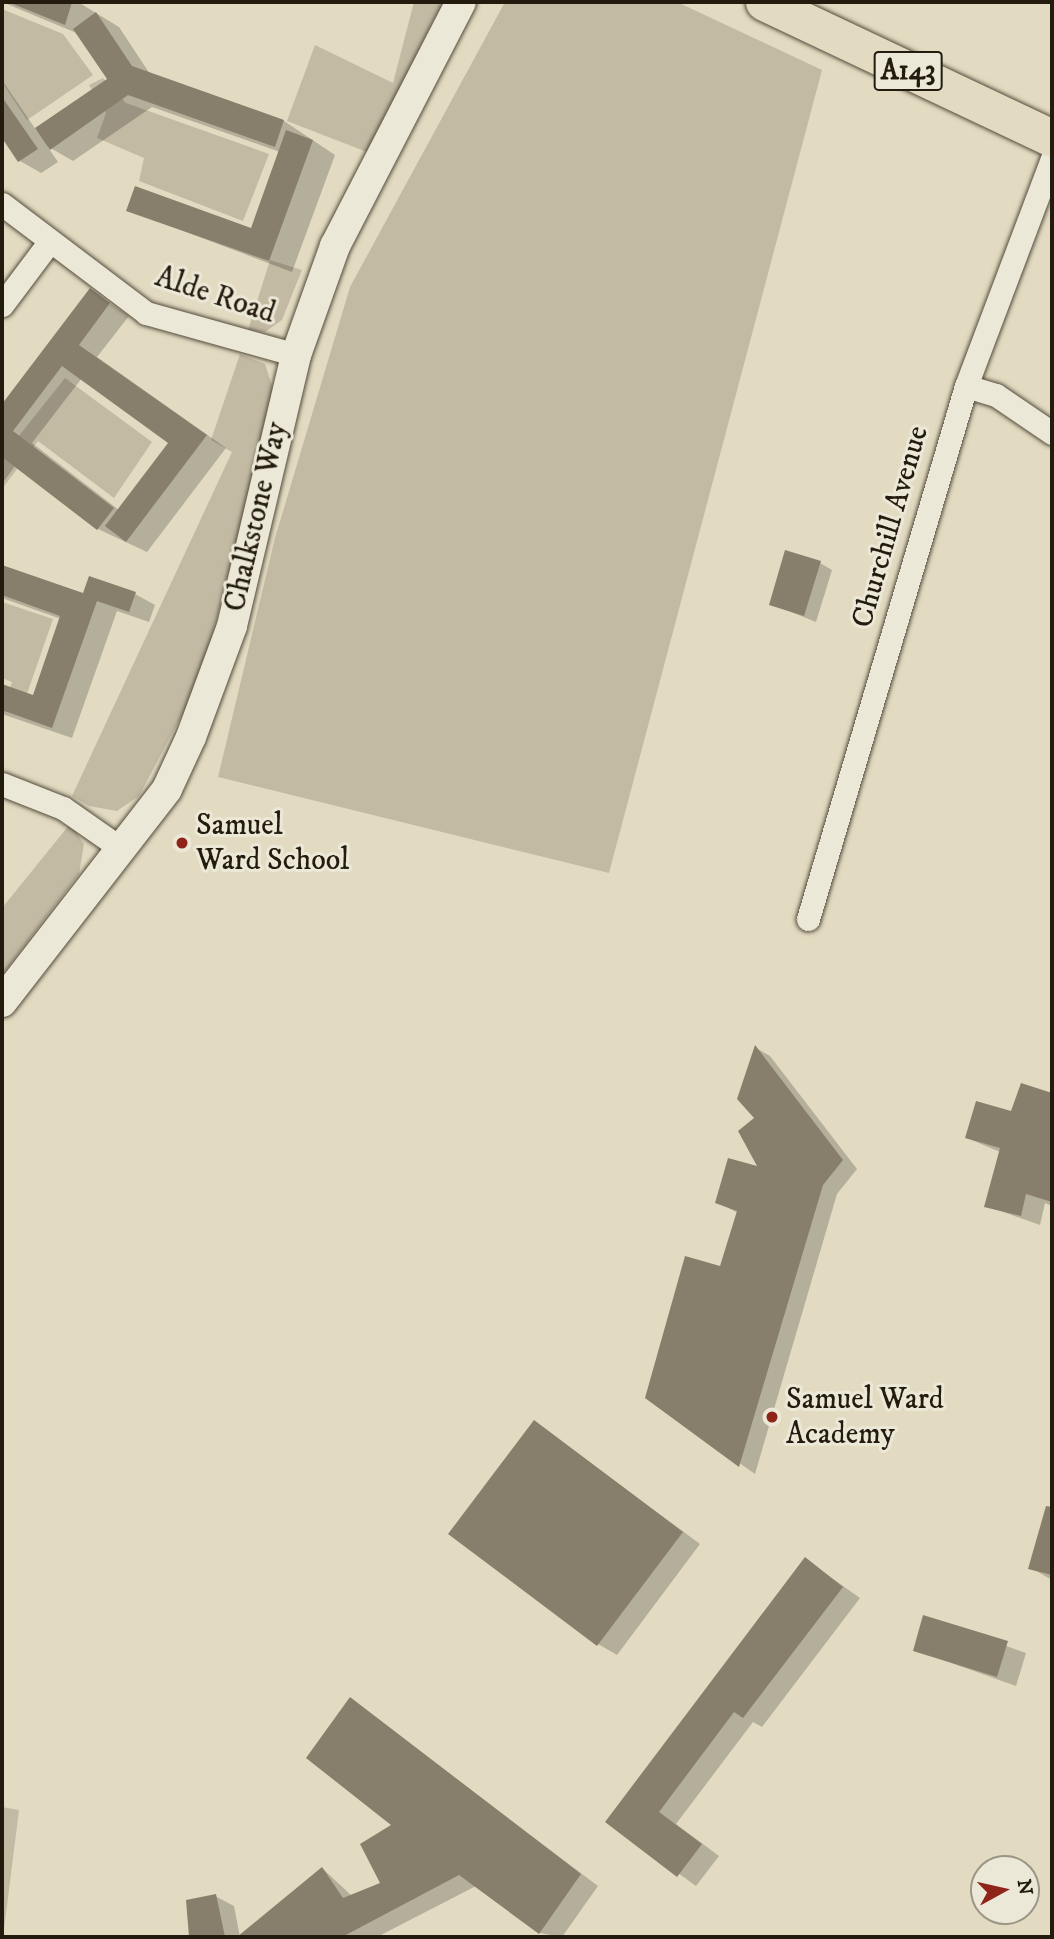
<!DOCTYPE html>
<html>
<head>
<meta charset="utf-8">
<style>
	body { margin:0 }
	#map { position:relative; width:1054px; height:1939px; overflow:hidden; background:#e2dbc1; font-family:"IM FELL DW Pica",serif }
	div>[style] { position:absolute }
	[style*='--x'] { left:calc(var(--x)*1px); top:calc(var(--y)*1px); width:calc(var(--w)*1px); rotate:calc(var(--a)*1deg) }
	.green>* { inset:0; background:#c2baa3 }
	.shadow>* { inset:0; background:#0003 }
	.building>* { inset:0; background:#877f6c }
	.roads { filter:drop-shadow(0 0 2px #544b3c) drop-shadow(0 0 2px #544b3c) }
	.minor>* { height:23px; margin:-11.5px; padding:0 11.5px; transform-origin:11.5px; border-radius:11.5px; background:#ece8d7 }
	.tertiary>* { height:30px; margin:-15px; padding:0 15px; transform-origin:15px; border-radius:15px; background:#ece8d7 }
	.primary>* { height:37px; margin:-18.5px; padding:0 18.5px; transform-origin:18.5px; border-radius:18.5px; background:#e2dbc1 }
	.dots>* { width:19px; height:19px; translate:-50% -50%; box-sizing:border-box; border:4px solid #ece8d7; border-radius:50% }
	span { translate:-50% -50%; white-space:nowrap; text-align:center; line-height:1.15; -webkit-text-stroke:6px #ece8d7; paint-order:stroke }
	.shield-label span { padding:2px 5px; background:#ece8d7; border:2px solid; border-radius:5px; -webkit-text-stroke-width:0 }
	.shield-label { font-size:28px; color:#241b0f; font-weight:700 }
	.street-label { font-size:30px; color:#241b0f }
	.poi-label { font-size:30px; color:#241b0f }
	.left { translate:0 -50%; text-align:left }
	.frame { position:absolute; inset:0; border:4px solid #241b0f; pointer-events:none }
	.north { position:absolute; left:970px; top:1855px; width:70px; height:70px; box-sizing:border-box; background:#ece8d7; border:2px solid #9c9687; border-radius:50%; rotate:82deg; font-size:19px; font-weight:700; line-height:28px; text-align:center; color:#241b0f }
	.north::after { content:''; display:block; margin:auto; width:24px; height:32px; background:#8f2418; clip-path:polygon(50% 0,100% 100%,50% 72%,0 100%) }
</style>
</head>
<body>
<div id="map">
	<div class="green">
		<div style="clip-path:polygon(414px 2px,443px 2px,367px 152px,287px 121px,315px 45px,393px 83px)"></div>
		<div style="clip-path:polygon(505px 2px,677px 2px,822px 70px,609px 873px,218px 777px,275px 538px,350px 287px)"></div>
		<div style="clip-path:polygon(2px 9px,63px 34px,93px 75px,27px 120px,2px 82px)"></div>
		<div style="clip-path:polygon(103px 78px,126px 103px,269px 154px,243px 221px,139px 181px,144px 158px,97px 138px,106px 113px,89px 85px)"></div>
		<div style="clip-path:polygon(270px 260px,302px 270px,282px 320px,265px 332px,248px 330px)"></div>
		<div style="clip-path:polygon(240px 354px,265px 364px,275px 395px,201px 679px,139px 796px,117px 811px,89px 806px,72px 796px,232px 452px,211px 440px)"></div>
		<div style="clip-path:polygon(65px 378px,152px 442px,114px 498px,38px 441px,2px 489px,2px 457px)"></div>
		<div style="clip-path:polygon(2px 602px,53px 619px,20px 714px,2px 711px,12px 682px,2px 678px)"></div>
		<div style="clip-path:polygon(70px 824px,84px 844px,79px 874px,2px 975px,2px 908px)"></div>
		<div style="clip-path:polygon(2px 1807px,19px 1810px,3px 1937px,2px 1937px)"></div>
	</div>
	<div class="shadow">
		<div style="clip-path:polygon(2px 2px,78px 2px,119px 27px,150px 74px,284px 121px,335px 155px,292px 272px,128px 210px,252px 230px,280px 152px,152px 107px,73px 161px,47px 146px,58px 162px,41px 173px,20px 161px,2px 135px,2px 80px,36px 130px,109px 79px,79px 34px)"></div>
		<div style="clip-path:polygon(evenodd,90px 290px,129px 316px,97px 357px,226px 448px,147px 552px,98px 529px,15px 466px,2px 484px,2px 407px,90px 290px,82px 378px,171px 442px,119px 510px,32px 443px,82px 378px)"></div>
		<div style="clip-path:polygon(820px 563px,832px 570px,816px 622px,771px 604px)"></div>
		<div style="clip-path:polygon(2px 567px,84px 596px,135px 594px,155px 605px,149px 622px,117px 611px,72px 738px,2px 714px,2px 686px,34px 697px,61px 619px,2px 598px)"></div>
		<div style="clip-path:polygon(756px 1048px,770px 1056px,857px 1169px,837px 1194px,755px 1474px,647px 1397px,722px 1268px,738px 1213px,717px 1202px,760px 1169px)"></div>
		<div style="clip-path:polygon(1022px 1085px,1052px 1094px,1052px 1206px,1045px 1203px,1040px 1225px,986px 1206px,1000px 1152px,967px 1138px,1012px 1113px)"></div>
		<div style="clip-path:polygon(535px 1422px,700px 1544px,617px 1655px,598px 1644px)"></div>
		<div style="clip-path:polygon(1044px 1518px,1052px 1520px,1052px 1580px,1031px 1568px)"></div>
		<div style="clip-path:polygon(805px 1559px,860px 1598px,762px 1727px,753px 1722px,676px 1824px,719px 1856px,696px 1886px,607px 1822px)"></div>
		<div style="clip-path:polygon(925px 1617px,1026px 1653px,1016px 1686px,915px 1650px)"></div>
		<div style="clip-path:polygon(350px 1699px,598px 1886px,562px 1937px,540px 1933px,476px 1886px,377px 1937px,241px 1937px,323px 1869px,352px 1896px,382px 1884px,394px 1825px)"></div>
		<div style="clip-path:polygon(215px 1896px,234px 1906px,240px 1937px,190px 1937px,188px 1901px)"></div>
	</div>
	<div class="building">
		<div style="clip-path:polygon(8px 2px,72px 2px,65px 25px)"></div>
		<div style="clip-path:polygon(96px 12px,132px 66px,284px 120px,275px 147px,128px 95px,50px 150px,35px 128px,107px 79px,73px 29px)"></div>
		<div style="clip-path:polygon(2px 97px,38px 149px,18px 162px,2px 138px)"></div>
		<div style="clip-path:polygon(286px 130px,313px 140px,269px 261px,126px 211px,135px 186px,251px 228px)"></div>
		<div style="clip-path:polygon(90px 288px,110px 303px,79px 345px,207px 435px,126px 542px,105px 526px,168px 443px,62px 366px,13px 431px,114px 508px,97px 530px,2px 457px,2px 404px)"></div>
		<div style="clip-path:polygon(785px 550px,821px 561px,804px 616px,769px 605px)"></div>
		<div style="clip-path:polygon(2px 565px,83px 593px,89px 576px,136px 592px,129px 612px,97px 601px,52px 728px,2px 710px,2px 684px,33px 695px,60px 616px,2px 595px)"></div>
		<div style="clip-path:polygon(755px 1045px,843px 1160px,823px 1185px,739px 1467px,645px 1398px,685px 1256px,720px 1266px,737px 1211px,715px 1203px,728px 1158px,757px 1166px,738px 1131px,754px 1118px,737px 1099px)"></div>
		<div style="clip-path:polygon(1021px 1083px,1052px 1093px,1052px 1202px,1026px 1194px,1021px 1216px,984px 1207px,1000px 1148px,965px 1138px,976px 1101px,1011px 1111px)"></div>
		<div style="clip-path:polygon(534px 1420px,683px 1532px,597px 1646px,448px 1534px)"></div>
		<div style="clip-path:polygon(1046px 1506px,1052px 1507px,1052px 1575px,1028px 1569px)"></div>
		<div style="clip-path:polygon(805px 1557px,843px 1587px,743px 1718px,734px 1712px,659px 1812px,702px 1844px,677px 1877px,605px 1822px)"></div>
		<div style="clip-path:polygon(923px 1615px,1008px 1641px,997px 1677px,913px 1651px)"></div>
		<div style="clip-path:polygon(350px 1697px,581px 1874px,539px 1934px,459px 1875px,342px 1937px,237px 1937px,322px 1867px,343px 1898px,380px 1883px,360px 1844px,391px 1825px,306px 1758px)"></div>
		<div style="clip-path:polygon(216px 1894px,225px 1937px,189px 1937px,186px 1900px)"></div>
	</div>
	<div class="roads">
		<div class="minor">
			<div style="--x:2;--y:204;--w:181;--a:37.1"></div>
			<div style="--x:146;--y:313;--w:156;--a:15.6"></div>
			<div style="--x:2;--y:305;--w:80;--a:-53.1"></div>
			<div style="--x:966;--y:386;--w:31;--a:17"></div>
			<div style="--x:996;--y:395;--w:68;--a:34.2"></div>
			<div style="--x:2;--y:784;--w:66;--a:21.5"></div>
			<div style="--x:63;--y:808;--w:68;--a:34.9"></div>
			<div style="--x:808;--y:919;--w:556;--a:-73.49"></div>
			<div style="--x:966;--y:386;--w:244;--a:-69.3"></div>
		</div>
		<div class="tertiary">
			<div style="--x:2;--y:1002;--w:269;--a:-52.2"></div>
			<div style="--x:167;--y:789;--w:57;--a:-65.2"></div>
			<div style="--x:191;--y:737;--w:118;--a:-69.7"></div>
			<div style="--x:232;--y:626;--w:278;--a:-76.7"></div>
			<div style="--x:296;--y:355;--w:116;--a:-70.3"></div>
			<div style="--x:335;--y:246;--w:275;--a:-62.7"></div>
		</div>
		<div class="primary">
			<div style="--x:764;--y:2;--w:318;--a:25.3"></div>
		</div>
	</div>
	<div class="dots">
		<div style="left:182px;top:843px;background:#8f2418"></div>
		<div style="left:772px;top:1417px;background:#8f2418"></div>
	</div>
	<div class="shield-label">
		<span style="left:908px;top:71px">A143</span>
	</div>
	<div class="street-label">
		<span style="left:215px;top:296px;rotate:18deg">Alde Road</span>
		<span style="left:257px;top:517px;rotate:-77deg">Chalkstone Way</span>
		<span style="left:891px;top:527px;rotate:-74deg">Churchill Avenue</span>
	</div>
	<div class="poi-label">
		<span class="left" style="left:196px;top:843px">Samuel<br>Ward School</span>
		<span class="left" style="left:786px;top:1417px">Samuel Ward<br>Academy</span>
	</div>
	<div class="frame"></div>
	<div class="north">N</div>
</div>
</body>
</html>
